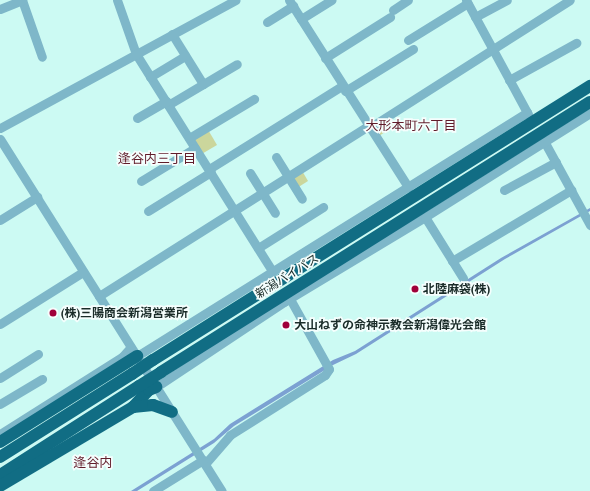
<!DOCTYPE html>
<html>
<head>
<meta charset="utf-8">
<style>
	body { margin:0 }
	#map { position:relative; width:590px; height:491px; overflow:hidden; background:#ccfaf3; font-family:Lora,"Noto Sans JP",serif }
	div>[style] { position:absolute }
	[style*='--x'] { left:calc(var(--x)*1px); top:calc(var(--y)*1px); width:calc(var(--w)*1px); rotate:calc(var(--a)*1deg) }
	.green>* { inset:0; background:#cbd69c }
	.water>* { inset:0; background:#7ca1d2 }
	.minor>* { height:9px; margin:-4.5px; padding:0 4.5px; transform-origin:4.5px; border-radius:4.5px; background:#7eb7c9 }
	.highway>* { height:12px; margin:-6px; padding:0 6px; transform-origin:6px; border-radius:6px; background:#116d84 }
	.highway-bridge>* { height:12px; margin:-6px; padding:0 6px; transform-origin:6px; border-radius:6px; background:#116d84 }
	.dots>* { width:11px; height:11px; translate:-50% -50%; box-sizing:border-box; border:2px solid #f5fefd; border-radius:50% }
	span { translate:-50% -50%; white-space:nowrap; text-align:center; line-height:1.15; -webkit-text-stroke:3.5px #f5fefd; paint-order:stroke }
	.street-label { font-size:12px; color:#1a2c29 }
	.poi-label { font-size:12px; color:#1a2c29; font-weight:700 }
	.left { translate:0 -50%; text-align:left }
	.neighbourhood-label { font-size:13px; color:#611c2a }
</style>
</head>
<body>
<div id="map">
	<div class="green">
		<div style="clip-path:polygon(388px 117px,394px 126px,376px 138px,370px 128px)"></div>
		<div style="clip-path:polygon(207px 128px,217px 145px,200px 155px,190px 138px)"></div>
		<div style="clip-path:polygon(301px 169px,308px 181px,297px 188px,289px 176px)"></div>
	</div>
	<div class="water">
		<div style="clip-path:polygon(590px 208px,590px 211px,505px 259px,356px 354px,333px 365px,234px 426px,214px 443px,137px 491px,131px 491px,214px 439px,230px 424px,333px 360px,355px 351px,501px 258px)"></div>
	</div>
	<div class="minor">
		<div style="--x:22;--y:0;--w:60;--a:70.7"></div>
		<div style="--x:117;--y:0;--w:57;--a:70.6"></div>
		<div style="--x:136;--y:54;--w:257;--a:57.9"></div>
		<div style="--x:289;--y:0;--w:222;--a:57.5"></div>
		<div style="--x:466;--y:0;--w:130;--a:61.5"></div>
		<div style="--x:0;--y:9;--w:24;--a:-22"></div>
		<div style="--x:393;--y:10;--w:18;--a:-34"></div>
		<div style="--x:475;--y:17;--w:36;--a:-28"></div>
		<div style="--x:301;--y:19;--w:36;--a:-32"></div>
		<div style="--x:267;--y:22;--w:31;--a:-32"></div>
		<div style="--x:172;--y:34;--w:59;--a:58.2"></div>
		<div style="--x:408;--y:40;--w:70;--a:-31.7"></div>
		<div style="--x:325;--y:58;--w:77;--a:-32.2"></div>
		<div style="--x:150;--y:77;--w:41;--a:-31"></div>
		<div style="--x:509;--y:80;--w:77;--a:-28.9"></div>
		<div style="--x:345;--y:91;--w:80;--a:-31.7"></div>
		<div style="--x:168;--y:105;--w:80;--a:-30.7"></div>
		<div style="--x:137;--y:118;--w:34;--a:-30"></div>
		<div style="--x:0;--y:128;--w:268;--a:-28.5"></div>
		<div style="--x:369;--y:128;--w:238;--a:-32.5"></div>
		<div style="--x:189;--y:138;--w:76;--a:-31"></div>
		<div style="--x:0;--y:139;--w:416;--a:57.8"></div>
		<div style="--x:544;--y:141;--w:96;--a:61.3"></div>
		<div style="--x:276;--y:157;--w:49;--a:58.2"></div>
		<div style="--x:209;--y:169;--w:157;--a:-32"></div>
		<div style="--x:250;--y:173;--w:47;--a:58"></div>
		<div style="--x:141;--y:181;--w:63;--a:-31.4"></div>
		<div style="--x:504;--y:190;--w:59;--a:-28.3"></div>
		<div style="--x:148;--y:211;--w:74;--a:-31.8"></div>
		<div style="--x:425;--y:217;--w:72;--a:58.1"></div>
		<div style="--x:0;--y:220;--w:44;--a:-31.9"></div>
		<div style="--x:258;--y:248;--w:77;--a:-32.2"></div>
		<div style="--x:452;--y:261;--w:139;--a:-30.8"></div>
		<div style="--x:99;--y:296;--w:318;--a:-32.3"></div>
		<div style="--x:0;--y:324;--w:98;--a:-32.1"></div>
		<div style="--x:137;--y:356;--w:460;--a:-32"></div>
		<div style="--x:0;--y:378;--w:45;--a:-32.3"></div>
		<div style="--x:156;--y:387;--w:154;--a:-33.6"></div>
		<div style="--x:284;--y:302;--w:165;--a:-31.1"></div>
		<div style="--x:425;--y:217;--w:195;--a:-32.2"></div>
		<div style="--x:0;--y:404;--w:49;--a:-30.8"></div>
		<div style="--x:0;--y:434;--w:144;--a:-32.3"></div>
		<div style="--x:122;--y:357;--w:13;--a:-48"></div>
		<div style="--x:205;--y:464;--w:38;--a:-49"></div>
		<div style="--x:230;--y:435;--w:112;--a:-32.3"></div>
		<div style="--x:325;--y:375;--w:7;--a:-56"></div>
		<div style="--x:329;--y:369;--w:80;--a:-119.1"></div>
		<div style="--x:153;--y:491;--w:59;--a:-31.8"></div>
	</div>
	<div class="highway">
		<div style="--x:153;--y:360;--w:516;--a:-32.09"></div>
		<div style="--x:161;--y:372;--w:507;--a:-32.19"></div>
		<div style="--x:133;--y:407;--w:23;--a:-47"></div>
		<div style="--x:149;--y:390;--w:8;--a:-23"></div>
		<div style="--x:0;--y:442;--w:162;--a:-32.1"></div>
		<div style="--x:0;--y:457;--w:156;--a:-32.2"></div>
		<div style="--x:0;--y:475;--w:165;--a:-32.6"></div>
		<div style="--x:0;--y:486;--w:155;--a:-30.7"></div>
		<div style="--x:133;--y:407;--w:20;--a:-6"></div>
		<div style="--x:153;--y:405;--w:20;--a:20"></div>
	</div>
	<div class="highway-bridge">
		<div style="--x:132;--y:374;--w:25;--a:-34"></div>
		<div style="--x:139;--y:386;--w:26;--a:-32"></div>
	</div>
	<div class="dots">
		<div style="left:415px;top:289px;background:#a0003a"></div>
		<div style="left:53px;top:313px;background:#a0003a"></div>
		<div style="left:286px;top:325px;background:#a0003a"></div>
	</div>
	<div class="street-label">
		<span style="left:287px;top:276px;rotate:-32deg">新潟バイパス</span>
	</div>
	<div class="poi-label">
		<span class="left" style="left:423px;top:289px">北陸麻袋(株)</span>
		<span class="left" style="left:61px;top:313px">(株)三陽商会新潟営業所</span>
		<span class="left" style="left:294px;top:325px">大山ねずの命神示教会新潟偉光会館</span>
	</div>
	<div class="neighbourhood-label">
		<span style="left:411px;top:126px">大形本町六丁目</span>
		<span style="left:157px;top:159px">逢谷内三丁目</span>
		<span style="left:93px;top:463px">逢谷内</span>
	</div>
</div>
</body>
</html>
